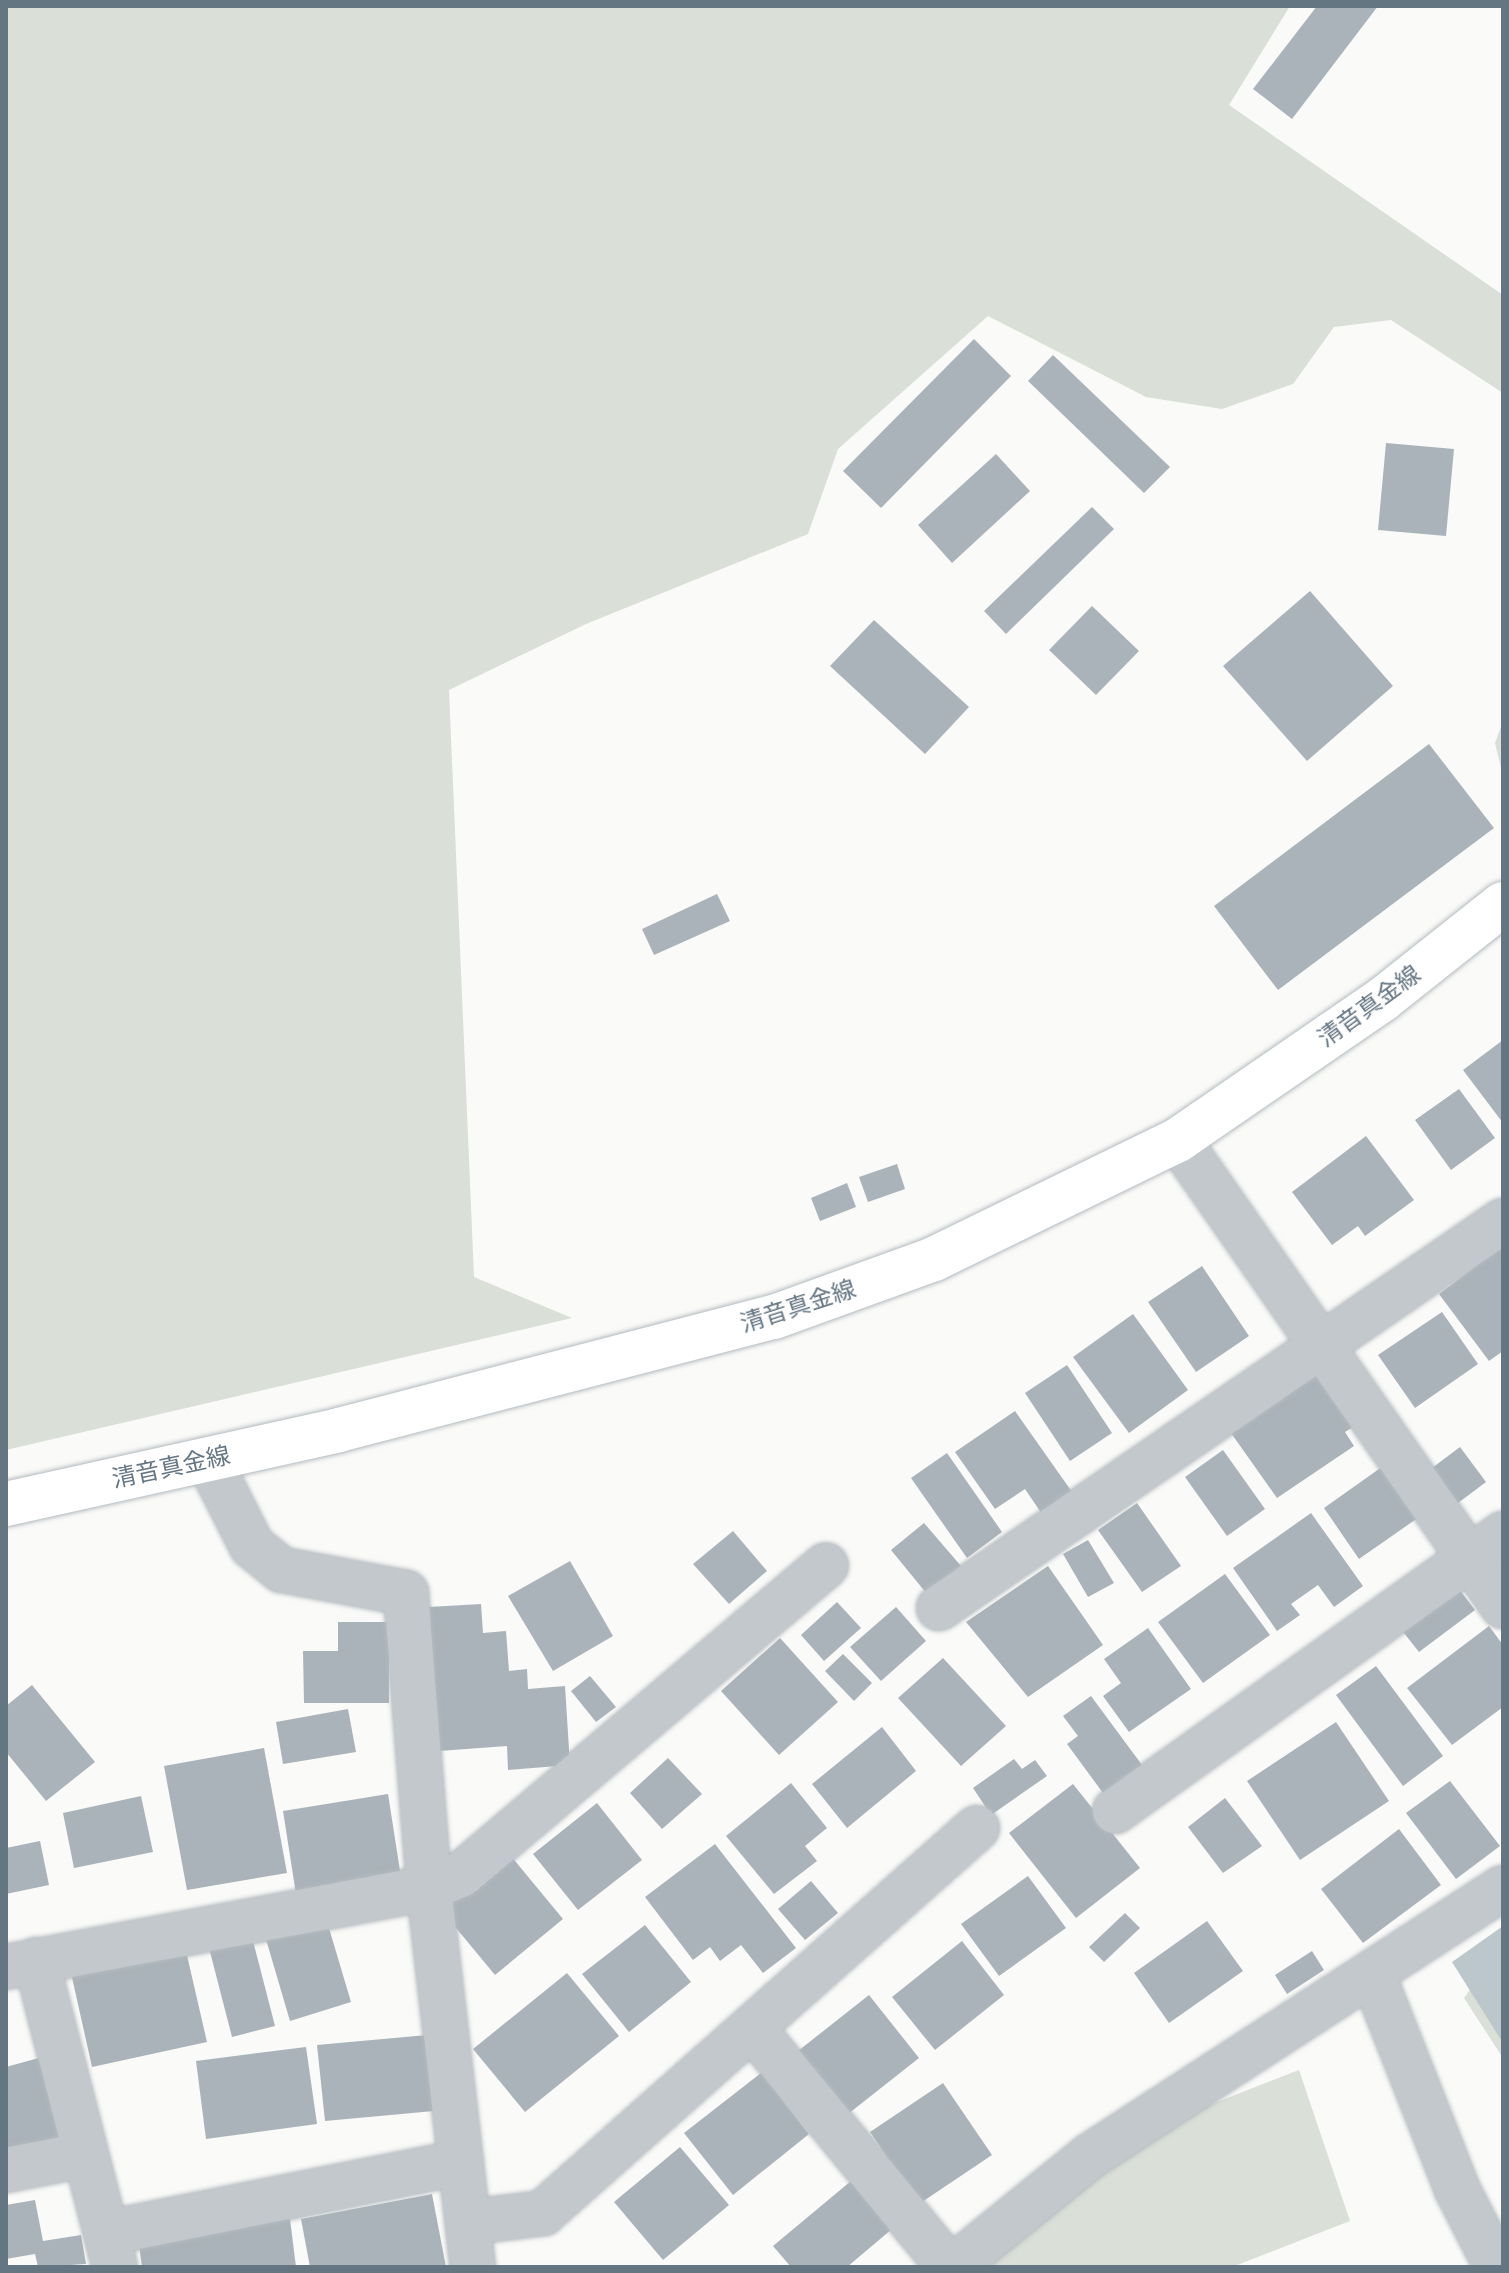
<!DOCTYPE html>
<html>
<head>
<meta charset="utf-8">
<style>
	body { margin:0 }
	#map { position:relative; width:1509px; height:2273px; overflow:hidden; background:#fafaf8; font-family:"PT Sans Narrow","Noto Sans JP",sans-serif }
	div>[style] { position:absolute }
	[style*='--x'] { left:calc(var(--x)*1px); top:calc(var(--y)*1px); width:calc(var(--w)*1px); rotate:calc(var(--a)*1deg) }
	.green>* { inset:0; background:#dadfd7 }
	.water>* { inset:0; background:#bbc7cb }
	.building>* { inset:0; background:#aab3b9 }
	.roads { filter:drop-shadow(0 0 2px #b3babf) drop-shadow(0 0 2px #b3babf) }
	.minor>* { height:44px; margin:-22px; padding:0 22px; transform-origin:22px; border-radius:22px; background:#c3c8cc }
	.secondary>* { height:44px; margin:-22px; padding:0 22px; transform-origin:22px; border-radius:22px; background:#fff }
	span { translate:-50% -50%; white-space:nowrap; text-align:center; line-height:1.15; -webkit-text-stroke:8px #fff; paint-order:stroke }
	.street-label { font-size:24px; color:#657683 }
	.frame { position:absolute; inset:0; border:8px solid #657683; pointer-events:none }
</style>
</head>
<body>
<div id="map">
	<div class="green">
		<div style="clip-path:polygon(6px 6px,1290px 6px,1229px 105px,1503px 295px,1503px 393px,1391px 320px,1334px 327px,1293px 384px,1222px 409px,1146px 397px,988px 316px,838px 449px,808px 534px,586px 624px,449px 690px,474px 1277px,572px 1318px,6px 1450px)"></div>
		<div style="clip-path:polygon(1503px 721px,1503px 776px,1495px 743px)"></div>
		<div style="clip-path:polygon(1503px 1944px,1503px 2058px,1464px 1998px)"></div>
		<div style="clip-path:polygon(1299px 2070px,1350px 2221px,1232px 2267px,982px 2267px,1163px 2123px)"></div>
	</div>
	<div class="water">
		<div style="clip-path:polygon(1503px 1926px,1503px 2043px,1452px 1962px)"></div>
	</div>
	<div class="building">
		<div style="clip-path:polygon(1317px 6px,1378px 6px,1292px 119px,1253px 89px)"></div>
		<div style="clip-path:polygon(974px 339px,1011px 376px,881px 508px,843px 471px)"></div>
		<div style="clip-path:polygon(1053px 355px,1170px 467px,1144px 493px,1028px 381px)"></div>
		<div style="clip-path:polygon(1386px 443px,1454px 449px,1446px 536px,1378px 530px)"></div>
		<div style="clip-path:polygon(996px 454px,1030px 491px,952px 563px,918px 525px)"></div>
		<div style="clip-path:polygon(1092px 507px,1114px 529px,1006px 634px,984px 611px)"></div>
		<div style="clip-path:polygon(1310px 591px,1393px 686px,1307px 761px,1223px 666px)"></div>
		<div style="clip-path:polygon(1092px 606px,1139px 651px,1096px 695px,1049px 650px)"></div>
		<div style="clip-path:polygon(874px 620px,969px 707px,925px 754px,830px 666px)"></div>
		<div style="clip-path:polygon(1429px 744px,1494px 828px,1278px 990px,1214px 906px)"></div>
		<div style="clip-path:polygon(717px 894px,730px 921px,654px 955px,642px 929px)"></div>
		<div style="clip-path:polygon(1503px 1040px,1503px 1123px,1463px 1070px)"></div>
		<div style="clip-path:polygon(1459px 1089px,1495px 1138px,1451px 1170px,1415px 1120px)"></div>
		<div style="clip-path:polygon(1366px 1136px,1414px 1200px,1365px 1236px,1358px 1226px,1332px 1245px,1292px 1192px)"></div>
		<div style="clip-path:polygon(897px 1164px,905px 1189px,868px 1202px,859px 1177px)"></div>
		<div style="clip-path:polygon(847px 1183px,856px 1207px,820px 1221px,811px 1198px)"></div>
		<div style="clip-path:polygon(1503px 1246px,1503px 1351px,1489px 1361px,1439px 1294px)"></div>
		<div style="clip-path:polygon(1202px 1266px,1249px 1336px,1196px 1372px,1148px 1302px)"></div>
		<div style="clip-path:polygon(1442px 1312px,1478px 1364px,1415px 1408px,1378px 1355px)"></div>
		<div style="clip-path:polygon(1133px 1314px,1188px 1390px,1129px 1433px,1073px 1357px)"></div>
		<div style="clip-path:polygon(1067px 1365px,1112px 1433px,1070px 1461px,1025px 1393px)"></div>
		<div style="clip-path:polygon(1324px 1369px,1361px 1422px,1345px 1432px,1354px 1446px,1277px 1498px,1231px 1433px)"></div>
		<div style="clip-path:polygon(1015px 1411px,1077px 1499px,1046px 1520px,1025px 1489px,995px 1509px,955px 1452px)"></div>
		<div style="clip-path:polygon(1460px 1447px,1486px 1482px,1458px 1503px,1432px 1468px)"></div>
		<div style="clip-path:polygon(1223px 1450px,1265px 1509px,1227px 1536px,1185px 1477px)"></div>
		<div style="clip-path:polygon(947px 1453px,1002px 1532px,967px 1558px,911px 1478px)"></div>
		<div style="clip-path:polygon(1386px 1464px,1422px 1515px,1359px 1559px,1324px 1508px)"></div>
		<div style="clip-path:polygon(1137px 1503px,1181px 1566px,1142px 1592px,1098px 1530px)"></div>
		<div style="clip-path:polygon(1311px 1513px,1363px 1586px,1334px 1607px,1318px 1585px,1291px 1604px,1300px 1615px,1277px 1631px,1233px 1568px)"></div>
		<div style="clip-path:polygon(924px 1523px,961px 1566px,927px 1594px,891px 1550px)"></div>
		<div style="clip-path:polygon(733px 1531px,767px 1571px,729px 1604px,693px 1564px)"></div>
		<div style="clip-path:polygon(1088px 1540px,1114px 1583px,1088px 1597px,1063px 1554px)"></div>
		<div style="clip-path:polygon(570px 1561px,613px 1636px,553px 1671px,508px 1596px)"></div>
		<div style="clip-path:polygon(1048px 1566px,1103px 1645px,1028px 1697px,966px 1622px)"></div>
		<div style="clip-path:polygon(1225px 1574px,1270px 1635px,1203px 1683px,1158px 1622px)"></div>
		<div style="clip-path:polygon(1456px 1585px,1475px 1610px,1419px 1652px,1400px 1628px)"></div>
		<div style="clip-path:polygon(837px 1602px,861px 1628px,824px 1661px,801px 1635px)"></div>
		<div style="clip-path:polygon(481px 1604px,483px 1633px,506px 1631px,509px 1671px,527px 1669px,528px 1689px,565px 1686px,570px 1765px,508px 1770px,507px 1746px,439px 1751px,429px 1607px)"></div>
		<div style="clip-path:polygon(896px 1607px,926px 1641px,881px 1681px,850px 1647px)"></div>
		<div style="clip-path:polygon(338px 1622px,389px 1622px,389px 1703px,304px 1703px,303px 1651px,338px 1651px)"></div>
		<div style="clip-path:polygon(1489px 1626px,1503px 1645px,1503px 1707px,1452px 1745px,1407px 1688px)"></div>
		<div style="clip-path:polygon(1148px 1628px,1191px 1689px,1129px 1732px,1103px 1696px,1121px 1683px,1104px 1659px)"></div>
		<div style="clip-path:polygon(780px 1638px,838px 1702px,779px 1755px,721px 1691px)"></div>
		<div style="clip-path:polygon(843px 1654px,872px 1683px,854px 1701px,825px 1671px)"></div>
		<div style="clip-path:polygon(943px 1658px,1006px 1726px,961px 1766px,898px 1698px)"></div>
		<div style="clip-path:polygon(1376px 1666px,1443px 1756px,1403px 1786px,1336px 1695px)"></div>
		<div style="clip-path:polygon(590px 1676px,616px 1707px,596px 1722px,571px 1691px)"></div>
		<div style="clip-path:polygon(32px 1685px,95px 1762px,46px 1801px,6px 1752px,6px 1706px)"></div>
		<div style="clip-path:polygon(1091px 1696px,1142px 1765px,1103px 1793px,1067px 1744px,1078px 1736px,1063px 1716px)"></div>
		<div style="clip-path:polygon(348px 1709px,356px 1752px,283px 1764px,276px 1722px)"></div>
		<div style="clip-path:polygon(1336px 1722px,1389px 1801px,1300px 1860px,1247px 1781px)"></div>
		<div style="clip-path:polygon(882px 1727px,916px 1771px,847px 1828px,812px 1784px)"></div>
		<div style="clip-path:polygon(264px 1748px,287px 1873px,187px 1890px,164px 1766px)"></div>
		<div style="clip-path:polygon(668px 1758px,702px 1794px,662px 1829px,630px 1793px)"></div>
		<div style="clip-path:polygon(1014px 1759px,1022px 1769px,1035px 1760px,1047px 1776px,991px 1815px,973px 1788px)"></div>
		<div style="clip-path:polygon(1450px 1781px,1500px 1846px,1456px 1879px,1406px 1813px)"></div>
		<div style="clip-path:polygon(791px 1783px,827px 1828px,805px 1846px,817px 1861px,774px 1894px,726px 1836px)"></div>
		<div style="clip-path:polygon(1073px 1784px,1140px 1868px,1076px 1918px,1009px 1833px)"></div>
		<div style="clip-path:polygon(388px 1794px,401px 1877px,296px 1894px,283px 1811px)"></div>
		<div style="clip-path:polygon(141px 1796px,153px 1852px,74px 1868px,63px 1813px)"></div>
		<div style="clip-path:polygon(1225px 1798px,1262px 1846px,1223px 1873px,1188px 1827px)"></div>
		<div style="clip-path:polygon(597px 1803px,642px 1860px,578px 1910px,533px 1854px)"></div>
		<div style="clip-path:polygon(1399px 1829px,1441px 1885px,1363px 1943px,1321px 1889px)"></div>
		<div style="clip-path:polygon(40px 1841px,49px 1885px,6px 1894px,6px 1848px)"></div>
		<div style="clip-path:polygon(715px 1844px,796px 1948px,763px 1973px,741px 1945px,720px 1961px,710px 1947px,693px 1960px,645px 1897px)"></div>
		<div style="clip-path:polygon(505px 1849px,563px 1919px,495px 1975px,437px 1905px)"></div>
		<div style="clip-path:polygon(1028px 1876px,1066px 1928px,999px 1976px,961px 1924px)"></div>
		<div style="clip-path:polygon(811px 1881px,838px 1913px,805px 1940px,778px 1909px)"></div>
		<div style="clip-path:polygon(1125px 1913px,1140px 1928px,1104px 1962px,1089px 1947px)"></div>
		<div style="clip-path:polygon(326px 1918px,351px 2002px,290px 2021px,265px 1936px)"></div>
		<div style="clip-path:polygon(1207px 1921px,1243px 1971px,1169px 2023px,1134px 1973px)"></div>
		<div style="clip-path:polygon(645px 1925px,691px 1982px,629px 2032px,582px 1974px)"></div>
		<div style="clip-path:polygon(251px 1933px,275px 2026px,232px 2037px,208px 1944px)"></div>
		<div style="clip-path:polygon(183px 1938px,207px 2042px,92px 2067px,69px 1964px)"></div>
		<div style="clip-path:polygon(962px 1941px,1004px 1995px,935px 2050px,892px 1997px)"></div>
		<div style="clip-path:polygon(1312px 1951px,1324px 1970px,1287px 1994px,1275px 1975px)"></div>
		<div style="clip-path:polygon(567px 1973px,619px 2036px,525px 2112px,473px 2049px)"></div>
		<div style="clip-path:polygon(869px 1995px,919px 2058px,848px 2114px,798px 2051px)"></div>
		<div style="clip-path:polygon(427px 2035px,434px 2111px,325px 2121px,317px 2045px)"></div>
		<div style="clip-path:polygon(306px 2047px,317px 2124px,206px 2139px,196px 2061px)"></div>
		<div style="clip-path:polygon(46px 2056px,69px 2140px,6px 2158px,6px 2067px)"></div>
		<div style="clip-path:polygon(761px 2073px,809px 2134px,733px 2195px,684px 2133px)"></div>
		<div style="clip-path:polygon(943px 2083px,992px 2155px,919px 2204px,870px 2132px)"></div>
		<div style="clip-path:polygon(680px 2147px,729px 2205px,663px 2260px,614px 2202px)"></div>
		<div style="clip-path:polygon(851px 2181px,892px 2229px,847px 2267px,791px 2267px,773px 2246px)"></div>
		<div style="clip-path:polygon(432px 2194px,446px 2267px,310px 2267px,301px 2219px)"></div>
		<div style="clip-path:polygon(35px 2200px,43px 2241px,81px 2235px,86px 2264px,38px 2267px,35px 2254px,6px 2259px,6px 2205px)"></div>
		<div style="clip-path:polygon(290px 2219px,296px 2267px,142px 2267px,138px 2238px)"></div>
	</div>
	<div class="roads">
		<div class="minor">
			<div style="--x:1178;--y:1140;--w:568;--a:55.11"></div>
			<div style="--x:208;--y:1459;--w:97;--a:63.2"></div>
			<div style="--x:252;--y:1546;--w:38;--a:39"></div>
			<div style="--x:282;--y:1570;--w:126;--a:10.5"></div>
			<div style="--x:406;--y:1593;--w:296;--a:85.5"></div>
			<div style="--x:429;--y:1888;--w:382;--a:83.4"></div>
			<div style="--x:939;--y:1608;--w:684;--a:-34.46"></div>
			<div style="--x:1115;--y:1811;--w:477;--a:-35.5"></div>
			<div style="--x:36;--y:1960;--w:317;--a:75.6"></div>
			<div style="--x:6;--y:1967;--w:430;--a:-10.6"></div>
			<div style="--x:429;--y:1888;--w:36;--a:-23"></div>
			<div style="--x:462;--y:1874;--w:477;--a:-40.3"></div>
			<div style="--x:1374;--y:1978;--w:227;--a:68.5"></div>
			<div style="--x:1457;--y:2189;--w:88;--a:62.9"></div>
			<div style="--x:753;--y:2029;--w:308;--a:50.5"></div>
			<div style="--x:6;--y:2170;--w:78;--a:-11"></div>
			<div style="--x:470;--y:2222;--w:74;--a:-7"></div>
			<div style="--x:543;--y:2213;--w:580;--a:-41.58"></div>
			<div style="--x:107;--y:2233;--w:361;--a:-11.3"></div>
			<div style="--x:953;--y:2267;--w:176;--a:-39"></div>
			<div style="--x:1090;--y:2156;--w:492;--a:-33"></div>
		</div>
		<div class="secondary">
			<div style="--x:6;--y:1504;--w:341;--a:-12.5"></div>
			<div style="--x:339;--y:1430;--w:449;--a:-14.6"></div>
			<div style="--x:774;--y:1317;--w:170;--a:-19.9"></div>
			<div style="--x:934;--y:1259;--w:271;--a:-26"></div>
			<div style="--x:1178;--y:1140;--w:249;--a:-34.5"></div>
			<div style="--x:1383;--y:999;--w:153;--a:-38.4"></div>
		</div>
	</div>
	<div class="street-label">
		<span style="left:1369px;top:1006px;rotate:-36deg">清音真金線</span>
		<span style="left:798px;top:1306px;rotate:-18deg">清音真金線</span>
		<span style="left:171px;top:1467px;rotate:-12deg">清音真金線</span>
	</div>
	<div class="frame"></div>
</div>
</body>
</html>
